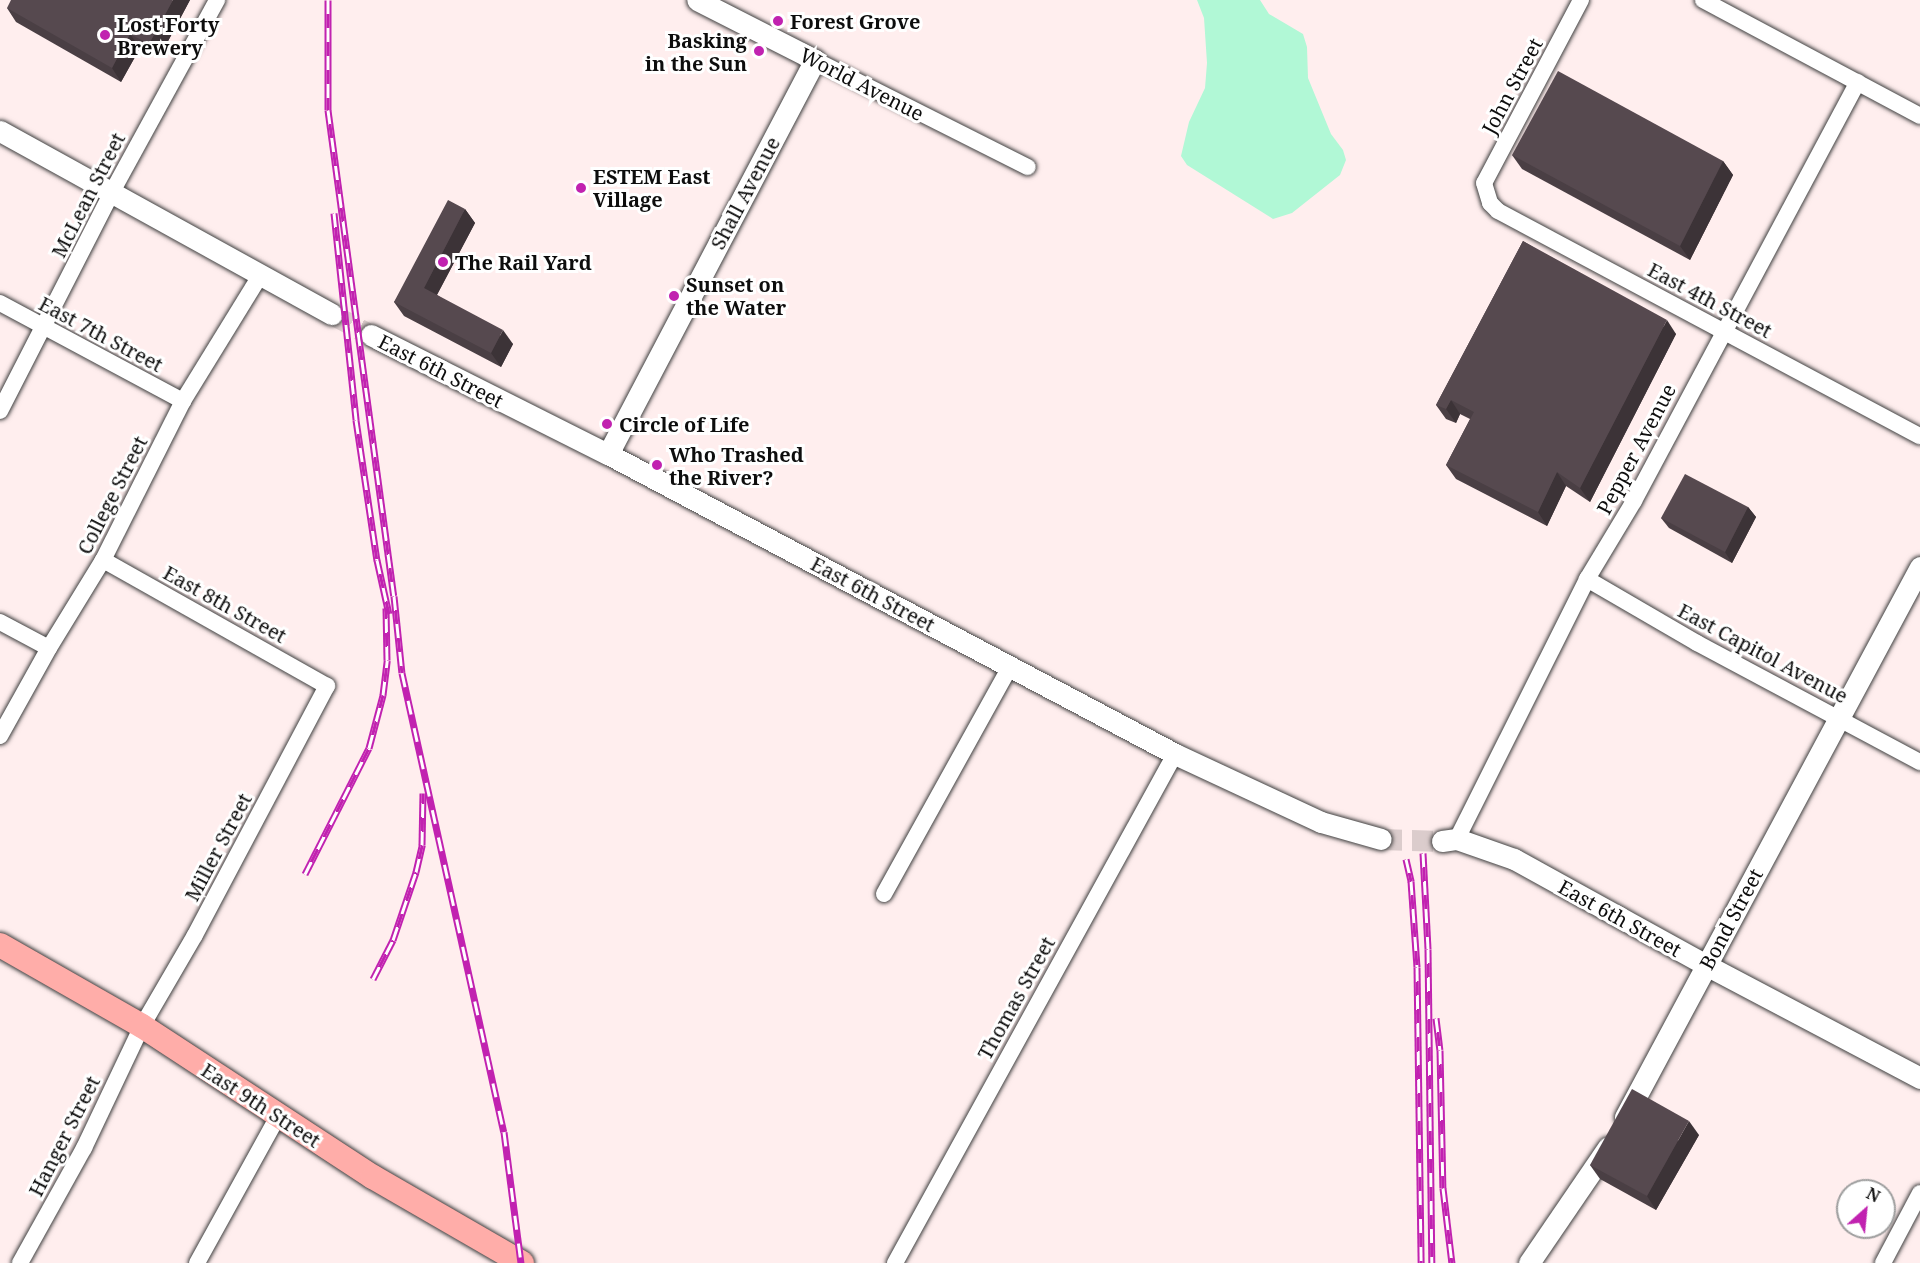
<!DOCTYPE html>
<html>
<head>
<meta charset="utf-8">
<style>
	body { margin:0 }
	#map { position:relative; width:1920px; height:1263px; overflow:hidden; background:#fee; font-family:"Noto Serif",serif }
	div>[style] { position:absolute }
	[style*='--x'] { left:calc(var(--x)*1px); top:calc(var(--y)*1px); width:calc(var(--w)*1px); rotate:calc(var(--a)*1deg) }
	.water>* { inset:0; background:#b1f8d6 }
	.tertiary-tunnel>* { height:21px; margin-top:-10.5px; transform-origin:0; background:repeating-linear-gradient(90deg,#dbcccc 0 21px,transparent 0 31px) }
	.roads { filter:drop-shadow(0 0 2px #404040) drop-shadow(0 0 2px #404040) }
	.minor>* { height:16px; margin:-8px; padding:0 8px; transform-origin:8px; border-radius:8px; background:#fff }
	.tertiary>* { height:21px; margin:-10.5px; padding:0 10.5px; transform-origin:10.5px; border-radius:10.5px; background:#fff }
	.secondary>* { height:24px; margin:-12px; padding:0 12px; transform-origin:12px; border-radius:12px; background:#ffada9 }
	.rail>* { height:7px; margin-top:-3.5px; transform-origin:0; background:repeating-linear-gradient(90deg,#fff 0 14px,#c122b0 0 28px); box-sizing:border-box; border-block:2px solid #c122b0 }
	.wall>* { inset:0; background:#4a3f44 }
	.shaded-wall>* { inset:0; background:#3c3337 }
	.building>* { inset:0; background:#56494f }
	.dots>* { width:16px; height:16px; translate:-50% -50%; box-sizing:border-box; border:3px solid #fff; border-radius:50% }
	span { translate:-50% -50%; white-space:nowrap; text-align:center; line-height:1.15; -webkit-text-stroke:6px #fff; paint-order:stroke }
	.poi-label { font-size:20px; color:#0d0d0d; font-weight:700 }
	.left { translate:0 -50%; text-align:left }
	.right { translate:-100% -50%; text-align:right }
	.street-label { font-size:20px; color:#0d0d0d }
	.north { position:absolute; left:1836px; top:1179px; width:60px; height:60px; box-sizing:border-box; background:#fff; border:2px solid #9e9e9e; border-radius:50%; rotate:27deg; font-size:16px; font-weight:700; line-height:24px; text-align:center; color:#0d0d0d }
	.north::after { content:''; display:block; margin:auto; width:21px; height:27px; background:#c122b0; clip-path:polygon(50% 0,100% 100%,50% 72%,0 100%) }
</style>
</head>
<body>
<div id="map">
	<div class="water">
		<div style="clip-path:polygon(1197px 0,1260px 0,1269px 14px,1303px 34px,1307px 47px,1308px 78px,1331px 134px,1343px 150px,1346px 160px,1340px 175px,1292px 213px,1273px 219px,1187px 165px,1181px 156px,1189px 122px,1205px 88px,1207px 63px,1204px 18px)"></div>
	</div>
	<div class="tertiary-tunnel">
		<div style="--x:332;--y:314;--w:44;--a:28.3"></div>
		<div style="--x:1381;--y:839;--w:61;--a:1.9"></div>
	</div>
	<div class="roads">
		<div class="minor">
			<div style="--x:1581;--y:0;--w:207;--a:117.9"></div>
			<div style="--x:1484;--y:183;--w:21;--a:73"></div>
			<div style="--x:1490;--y:203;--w:11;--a:45"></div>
			<div style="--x:1498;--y:211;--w:478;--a:28.1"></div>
			<div style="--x:1703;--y:0;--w:246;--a:28.1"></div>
			<div style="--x:815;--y:60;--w:238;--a:26.7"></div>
			<div style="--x:0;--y:303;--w:208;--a:28.2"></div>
			<div style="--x:0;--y:411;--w:246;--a:-62.9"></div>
			<div style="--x:112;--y:192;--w:219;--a:-61.3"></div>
			<div style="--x:1587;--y:579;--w:127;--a:30.2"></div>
			<div style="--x:1697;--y:643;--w:253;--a:28.1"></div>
			<div style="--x:0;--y:622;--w:55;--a:28"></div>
			<div style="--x:0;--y:736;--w:101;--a:-60.9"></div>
			<div style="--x:49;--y:648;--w:103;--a:-58.5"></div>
			<div style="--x:103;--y:560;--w:178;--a:-63.3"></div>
			<div style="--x:183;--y:401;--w:149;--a:-58.4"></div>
			<div style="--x:1457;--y:839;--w:291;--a:-63.4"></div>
			<div style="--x:1587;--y:579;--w:91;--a:-58.9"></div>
			<div style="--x:1634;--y:501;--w:475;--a:-61.9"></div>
			<div style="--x:884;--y:894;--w:260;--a:-61"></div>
			<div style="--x:20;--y:1263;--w:132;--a:-60.9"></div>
			<div style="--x:84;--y:1148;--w:135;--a:-64.6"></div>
			<div style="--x:142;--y:1026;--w:105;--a:-59.8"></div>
			<div style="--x:195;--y:935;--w:282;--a:-62.1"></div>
			<div style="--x:327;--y:686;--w:257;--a:-150.6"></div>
			<div style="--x:197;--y:1263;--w:168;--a:-61.1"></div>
			<div style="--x:895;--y:1263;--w:581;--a:-61.18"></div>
			<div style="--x:1883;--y:1263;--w:79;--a:-62.1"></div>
		</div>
		<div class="tertiary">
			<div style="--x:0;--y:131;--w:379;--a:28.9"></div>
			<div style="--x:371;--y:335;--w:265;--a:26.7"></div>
			<div style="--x:608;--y:454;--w:641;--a:27.88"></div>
			<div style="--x:1175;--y:754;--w:161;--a:25"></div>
			<div style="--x:1321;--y:822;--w:62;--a:15.8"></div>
			<div style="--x:608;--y:454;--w:445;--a:-62.3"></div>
			<div style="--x:815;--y:60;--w:132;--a:-153"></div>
			<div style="--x:1442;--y:841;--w:15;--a:-8"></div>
			<div style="--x:1457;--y:839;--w:60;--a:19.3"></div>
			<div style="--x:1514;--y:859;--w:219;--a:28.9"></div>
			<div style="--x:1706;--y:965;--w:242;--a:27.8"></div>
			<div style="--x:1625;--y:1117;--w:624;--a:-61.79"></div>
			<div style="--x:1529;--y:1263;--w:140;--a:-55.7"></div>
		</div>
		<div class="secondary">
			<div style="--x:0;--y:945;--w:163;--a:29.7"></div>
			<div style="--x:142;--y:1026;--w:276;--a:33.2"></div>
			<div style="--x:373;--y:1177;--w:172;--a:30"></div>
		</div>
	</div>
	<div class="rail">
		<div style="--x:328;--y:0;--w:110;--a:90"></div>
		<div style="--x:328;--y:110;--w:490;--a:82.3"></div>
		<div style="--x:394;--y:596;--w:77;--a:84.1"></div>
		<div style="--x:402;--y:673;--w:470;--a:77.5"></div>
		<div style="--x:504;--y:1132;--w:132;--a:82.6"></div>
		<div style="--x:334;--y:213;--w:208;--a:83.9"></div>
		<div style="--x:356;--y:420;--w:142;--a:81.5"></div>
		<div style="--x:377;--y:560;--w:55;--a:77.5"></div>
		<div style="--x:1423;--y:853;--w:96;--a:87"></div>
		<div style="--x:1428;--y:949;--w:314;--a:89.3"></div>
		<div style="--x:1406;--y:859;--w:23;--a:77"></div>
		<div style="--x:1411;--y:881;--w:86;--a:86"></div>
		<div style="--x:1417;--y:967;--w:296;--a:89.2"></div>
		<div style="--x:305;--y:874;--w:141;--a:-63.1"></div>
		<div style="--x:369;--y:748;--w:55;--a:-75.2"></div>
		<div style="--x:383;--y:695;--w:35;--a:-83"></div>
		<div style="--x:387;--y:660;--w:52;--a:-91.1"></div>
		<div style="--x:373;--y:979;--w:44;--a:-62.9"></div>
		<div style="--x:393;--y:940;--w:72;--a:-71.3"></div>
		<div style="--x:416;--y:872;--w:28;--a:-77"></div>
		<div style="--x:422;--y:845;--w:52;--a:-88.9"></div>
		<div style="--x:1436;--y:1018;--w:32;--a:83"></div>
		<div style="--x:1440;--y:1050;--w:138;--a:88.8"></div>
		<div style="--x:1443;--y:1188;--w:76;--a:83.2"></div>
	</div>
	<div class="wall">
		<div style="clip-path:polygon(190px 0,159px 58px,140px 48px,121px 82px,16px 22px,7px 8px)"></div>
		<div style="clip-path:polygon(1512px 155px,1723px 161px,1733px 175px,1690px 260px,1522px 169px)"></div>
		<div style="clip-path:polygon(465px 209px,475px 223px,437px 295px,513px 344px,501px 367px,404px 316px,394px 302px)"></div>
		<div style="clip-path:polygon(1523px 241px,1676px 334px,1590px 502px,1566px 486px,1547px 526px,1456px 479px,1446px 465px,1470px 419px,1460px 414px,1456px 423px,1446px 419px,1436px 405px)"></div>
		<div style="clip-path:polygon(1748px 507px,1756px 517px,1732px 563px,1669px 528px,1661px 518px)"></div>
		<div style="clip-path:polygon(1699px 1135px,1656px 1210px,1600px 1179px,1590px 1165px)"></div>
	</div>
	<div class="shaded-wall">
		<div style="clip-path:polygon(173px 0,190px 0,159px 58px,149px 44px)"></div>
		<div style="clip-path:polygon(130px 34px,140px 48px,121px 82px,112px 68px)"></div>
		<div style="clip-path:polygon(1723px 161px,1733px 175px,1690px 260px,1680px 246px)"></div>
		<div style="clip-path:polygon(465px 209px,475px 223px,433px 302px,424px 288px)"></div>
		<div style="clip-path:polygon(1667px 320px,1676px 334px,1590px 502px,1580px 488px)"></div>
		<div style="clip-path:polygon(503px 330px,513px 344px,501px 367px,491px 353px)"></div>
		<div style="clip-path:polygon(1451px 400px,1460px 414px,1456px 423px,1446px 409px)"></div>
		<div style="clip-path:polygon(1557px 472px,1566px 486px,1547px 526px,1538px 512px)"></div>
		<div style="clip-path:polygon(1748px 507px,1756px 517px,1732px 563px,1725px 552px)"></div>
		<div style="clip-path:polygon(1689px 1121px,1699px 1135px,1656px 1210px,1647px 1196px)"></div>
	</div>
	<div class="building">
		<div style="clip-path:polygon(11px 0,173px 0,149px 44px,130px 34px,112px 68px,7px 8px)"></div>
		<div style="clip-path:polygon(1558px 71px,1723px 161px,1680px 246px,1512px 155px)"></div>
		<div style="clip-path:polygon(448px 200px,465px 209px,424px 288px,503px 330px,491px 353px,394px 302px)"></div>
		<div style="clip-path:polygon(1523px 241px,1667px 320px,1580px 488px,1557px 472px,1538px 512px,1446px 465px,1474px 412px,1451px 400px,1446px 409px,1436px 405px)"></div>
		<div style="clip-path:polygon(1685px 474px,1748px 507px,1725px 552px,1661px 518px)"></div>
		<div style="clip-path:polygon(1632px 1089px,1689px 1121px,1647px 1196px,1590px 1165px)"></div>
	</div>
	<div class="dots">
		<div style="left:778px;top:21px;background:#c122b0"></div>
		<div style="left:105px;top:35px;background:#c122b0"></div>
		<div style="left:759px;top:51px;background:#c122b0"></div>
		<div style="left:581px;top:188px;background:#c122b0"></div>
		<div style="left:443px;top:262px;background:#c122b0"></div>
		<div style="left:674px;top:296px;background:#c122b0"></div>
		<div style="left:607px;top:424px;background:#c122b0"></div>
		<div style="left:657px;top:465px;background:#c122b0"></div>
	</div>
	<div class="poi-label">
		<span class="left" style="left:790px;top:21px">Forest Grove</span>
		<span class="left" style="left:117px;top:36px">Lost Forty<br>Brewery</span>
		<span class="right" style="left:747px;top:52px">Basking<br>in the Sun</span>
		<span class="left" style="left:593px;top:188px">ESTEM East<br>Village</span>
		<span class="left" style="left:455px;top:262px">The Rail Yard</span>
		<span class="left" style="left:686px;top:296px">Sunset on<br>the Water</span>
		<span class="left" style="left:619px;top:424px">Circle of Life</span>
		<span class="left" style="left:669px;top:466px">Who Trashed<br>the River?</span>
	</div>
	<div class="street-label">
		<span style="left:862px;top:84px;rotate:27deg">World Avenue</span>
		<span style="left:1512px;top:86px;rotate:-62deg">John Street</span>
		<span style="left:745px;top:193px;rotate:-62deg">Shall Avenue</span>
		<span style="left:88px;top:195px;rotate:-63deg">McLean Street</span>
		<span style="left:1710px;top:300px;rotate:28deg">East 4th Street</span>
		<span style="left:101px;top:334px;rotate:28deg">East 7th Street</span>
		<span style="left:441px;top:371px;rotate:27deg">East 6th Street</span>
		<span style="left:1636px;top:449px;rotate:-62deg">Pepper Avenue</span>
		<span style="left:112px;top:495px;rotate:-63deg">College Street</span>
		<span style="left:873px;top:594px;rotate:28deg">East 6th Street</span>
		<span style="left:225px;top:604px;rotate:29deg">East 8th Street</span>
		<span style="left:1763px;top:653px;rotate:28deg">East Capitol Avenue</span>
		<span style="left:218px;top:847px;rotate:-62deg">Miller Street</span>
		<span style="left:1620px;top:918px;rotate:29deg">East 6th Street</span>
		<span style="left:1731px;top:919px;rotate:-62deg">Bond Street</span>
		<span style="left:1016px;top:998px;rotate:-61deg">Thomas Street</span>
		<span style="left:261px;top:1105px;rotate:33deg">East 9th Street</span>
		<span style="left:64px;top:1136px;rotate:-63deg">Hanger Street</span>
	</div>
	<div class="north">N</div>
</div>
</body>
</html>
